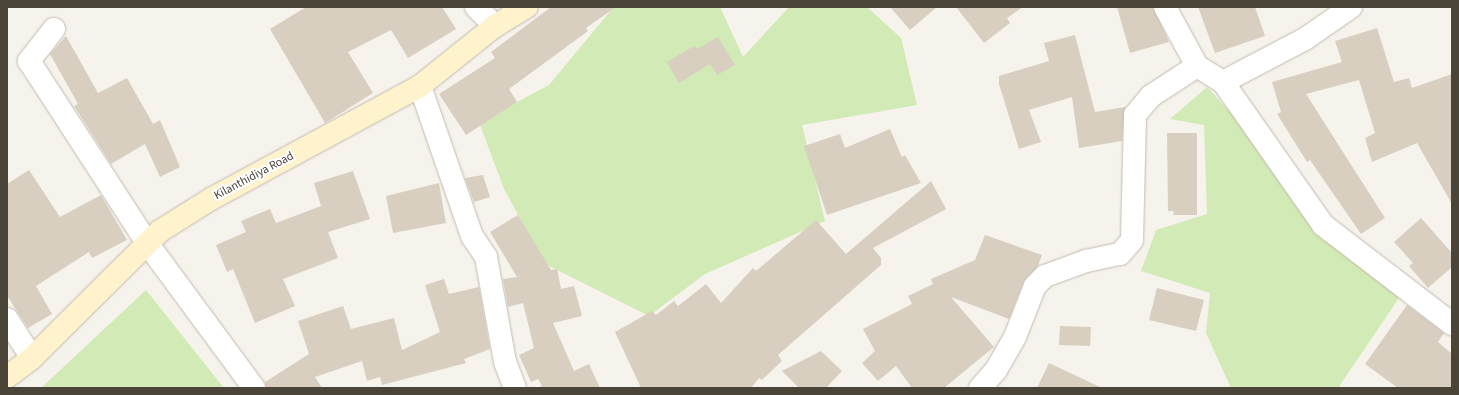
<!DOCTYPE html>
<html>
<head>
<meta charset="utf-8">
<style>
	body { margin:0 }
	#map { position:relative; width:1459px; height:395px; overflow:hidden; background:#f6f3ec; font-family:"Source Sans 3",sans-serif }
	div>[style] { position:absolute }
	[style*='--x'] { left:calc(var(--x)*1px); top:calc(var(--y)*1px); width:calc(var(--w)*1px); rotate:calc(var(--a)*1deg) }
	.green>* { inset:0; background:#d2eab5 }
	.building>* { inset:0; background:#d8cfc1 }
	.roads { filter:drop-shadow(0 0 1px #c2bbae) drop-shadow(0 0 1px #c2bbae) }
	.street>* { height:22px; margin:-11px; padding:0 11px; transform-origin:11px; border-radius:11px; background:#fff }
	.secondary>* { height:22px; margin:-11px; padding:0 11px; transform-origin:11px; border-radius:11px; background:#fff3cd }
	span { translate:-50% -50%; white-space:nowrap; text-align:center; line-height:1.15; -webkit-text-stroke:4px #fff; paint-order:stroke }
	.street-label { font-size:12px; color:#4b4439 }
	.frame { position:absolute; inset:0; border:8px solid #4b4439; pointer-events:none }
</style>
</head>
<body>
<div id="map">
	<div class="green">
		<div style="clip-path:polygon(618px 7px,720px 7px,743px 57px,789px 7px,867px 7px,901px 38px,917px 105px,802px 125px,825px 221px,705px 274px,649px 316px,545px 264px,504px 189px,479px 122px,549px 85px,612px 9px)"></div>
		<div style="clip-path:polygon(1207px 87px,1262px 147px,1327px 231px,1403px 292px,1338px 388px,1231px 388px,1206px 333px,1210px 293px,1141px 271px,1156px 230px,1207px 214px,1204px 125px,1170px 119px)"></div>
		<div style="clip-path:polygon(146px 290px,224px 388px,41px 388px)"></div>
	</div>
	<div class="building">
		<div style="clip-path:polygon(306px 7px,442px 7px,456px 29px,408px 58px,391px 30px,348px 52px,373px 93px,325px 123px,270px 29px)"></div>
		<div style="clip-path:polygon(551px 7px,616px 7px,586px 28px,588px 31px,509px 89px,517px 102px,466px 135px,439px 94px,495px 58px,491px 52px)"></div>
		<div style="clip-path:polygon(890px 7px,937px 7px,910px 30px)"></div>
		<div style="clip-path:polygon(956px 7px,1023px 7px,1007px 18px,1010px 23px,984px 43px)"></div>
		<div style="clip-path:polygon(1117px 7px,1153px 7px,1169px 42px,1130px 53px)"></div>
		<div style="clip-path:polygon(1198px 7px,1255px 7px,1265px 36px,1215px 53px)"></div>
		<div style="clip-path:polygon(1377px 28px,1394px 82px,1409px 78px,1412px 88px,1452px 74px,1452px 204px,1417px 143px,1372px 162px,1365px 138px,1375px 133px,1359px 80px,1306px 94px,1385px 218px,1361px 234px,1310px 160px,1307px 162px,1277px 114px,1281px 112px,1272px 82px,1342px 62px,1335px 41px)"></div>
		<div style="clip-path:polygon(1075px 35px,1095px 112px,1125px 107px,1122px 141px,1079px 148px,1072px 97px,1029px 110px,1041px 142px,1019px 149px,999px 84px,999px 76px,1049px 61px,1044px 43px)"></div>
		<div style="clip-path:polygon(66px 36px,98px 93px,127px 78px,153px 124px,160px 120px,180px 167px,160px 177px,145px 144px,111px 164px,74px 106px,78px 104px,50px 54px)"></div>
		<div style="clip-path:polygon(718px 37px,735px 65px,717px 75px,710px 64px,679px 83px,667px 62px,694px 46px,697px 49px)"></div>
		<div style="clip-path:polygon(890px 129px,902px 157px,905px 155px,921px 183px,827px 215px,804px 146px,840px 134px,845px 148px)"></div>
		<div style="clip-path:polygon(1167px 133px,1197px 133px,1197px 215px,1173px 215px,1174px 211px,1168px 211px)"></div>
		<div style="clip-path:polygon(29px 170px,60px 217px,101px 195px,127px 240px,92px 258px,89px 252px,36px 286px,52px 314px,28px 328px,7px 296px,7px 184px)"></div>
		<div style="clip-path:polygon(353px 171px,370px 219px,328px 232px,338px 258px,283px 279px,295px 306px,255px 323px,233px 269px,227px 272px,216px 245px,246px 232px,241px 221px,270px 209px,276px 223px,321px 206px,314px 183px)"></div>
		<div style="clip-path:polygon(483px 175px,490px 197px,474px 202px,465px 178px)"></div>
		<div style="clip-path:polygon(931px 181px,946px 209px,873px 248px,881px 258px,881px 265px,778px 355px,782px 361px,762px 380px,759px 378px,751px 388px,641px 388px,615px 332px,652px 311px,656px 315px,674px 301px,678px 306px,706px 284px,721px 303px,753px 268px,756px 271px,816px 220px,846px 254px)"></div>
		<div style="clip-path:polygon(439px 183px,446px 223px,393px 233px,386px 196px)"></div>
		<div style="clip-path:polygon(518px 215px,551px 270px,557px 269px,561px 289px,574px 286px,582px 316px,553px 323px,574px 371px,589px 364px,600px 388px,537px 388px,542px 386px,538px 379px,531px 382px,519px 355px,534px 348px,523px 303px,508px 307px,503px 279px,517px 277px,490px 232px)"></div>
		<div style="clip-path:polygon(1421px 218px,1452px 253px,1452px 267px,1428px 288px,1409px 266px,1413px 263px,1394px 242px)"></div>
		<div style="clip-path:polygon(985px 235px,1042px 255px,1038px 266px,1024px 281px,1009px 319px,951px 297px,994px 347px,944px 388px,912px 388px,896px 366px,878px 381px,862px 363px,875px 351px,863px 329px,912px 304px,908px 296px,933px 284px,931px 279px,975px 260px)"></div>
		<div style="clip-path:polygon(444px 279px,449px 294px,479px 287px,490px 349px,464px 359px,466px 363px,382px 385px,380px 377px,367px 381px,362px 361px,315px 377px,322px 388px,266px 388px,265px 382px,309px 354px,298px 321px,343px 306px,351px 329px,394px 318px,402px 350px,440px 332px,425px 285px)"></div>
		<div style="clip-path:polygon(1157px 288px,1204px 300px,1196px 331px,1149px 320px)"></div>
		<div style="clip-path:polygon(1407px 305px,1444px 333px,1438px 342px,1452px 354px,1452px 388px,1398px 388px,1365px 364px)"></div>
		<div style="clip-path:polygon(1060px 326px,1091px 327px,1090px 346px,1059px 345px)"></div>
		<div style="clip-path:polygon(821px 351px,842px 371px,826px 388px,799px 388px,782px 371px)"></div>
		<div style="clip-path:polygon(1049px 363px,1102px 388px,1037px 388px)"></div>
	</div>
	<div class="roads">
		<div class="street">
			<div style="--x:476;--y:7;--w:27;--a:45"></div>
			<div style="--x:1165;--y:7;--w:67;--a:61.5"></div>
			<div style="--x:1197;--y:66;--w:31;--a:32"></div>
			<div style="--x:1223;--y:82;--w:174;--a:55"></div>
			<div style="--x:1323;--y:225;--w:163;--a:37.5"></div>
			<div style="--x:54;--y:29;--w:41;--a:128"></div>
			<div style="--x:29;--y:61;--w:217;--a:57"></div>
			<div style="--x:147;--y:243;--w:180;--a:53.6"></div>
			<div style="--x:1223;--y:82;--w:93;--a:-27.7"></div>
			<div style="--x:1305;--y:39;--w:56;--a:-34.8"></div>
			<div style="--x:420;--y:86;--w:159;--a:70.9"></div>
			<div style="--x:472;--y:236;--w:25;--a:56"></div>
			<div style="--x:486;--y:257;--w:107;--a:79.7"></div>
			<div style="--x:505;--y:362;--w:28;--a:69"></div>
			<div style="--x:7;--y:319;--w:46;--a:57.3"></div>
			<div style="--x:980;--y:388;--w:24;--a:-48"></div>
			<div style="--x:996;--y:370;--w:38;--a:-60"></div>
			<div style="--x:1015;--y:337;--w:55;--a:-68.6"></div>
			<div style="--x:1035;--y:286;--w:14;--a:-45"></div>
			<div style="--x:1045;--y:276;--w:44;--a:-20.1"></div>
			<div style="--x:1086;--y:261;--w:35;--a:-12"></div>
			<div style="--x:1120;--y:254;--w:18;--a:-49"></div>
			<div style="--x:1132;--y:240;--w:125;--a:-88.6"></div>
			<div style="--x:1135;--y:115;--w:25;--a:-50"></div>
			<div style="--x:1151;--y:96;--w:55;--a:-33.1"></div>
		</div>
		<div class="secondary">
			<div style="--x:7;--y:377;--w:31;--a:-37"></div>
			<div style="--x:32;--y:358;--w:180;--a:-44.8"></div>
			<div style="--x:160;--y:231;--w:60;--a:-32.1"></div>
			<div style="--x:211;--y:199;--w:238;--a:-28.4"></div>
			<div style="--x:420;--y:86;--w:96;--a:-38.7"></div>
			<div style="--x:495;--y:26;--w:37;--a:-31"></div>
		</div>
	</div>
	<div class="street-label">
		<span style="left:254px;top:176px;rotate:-28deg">Kilanthidiya Road</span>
	</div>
	<div class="frame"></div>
</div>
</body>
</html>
